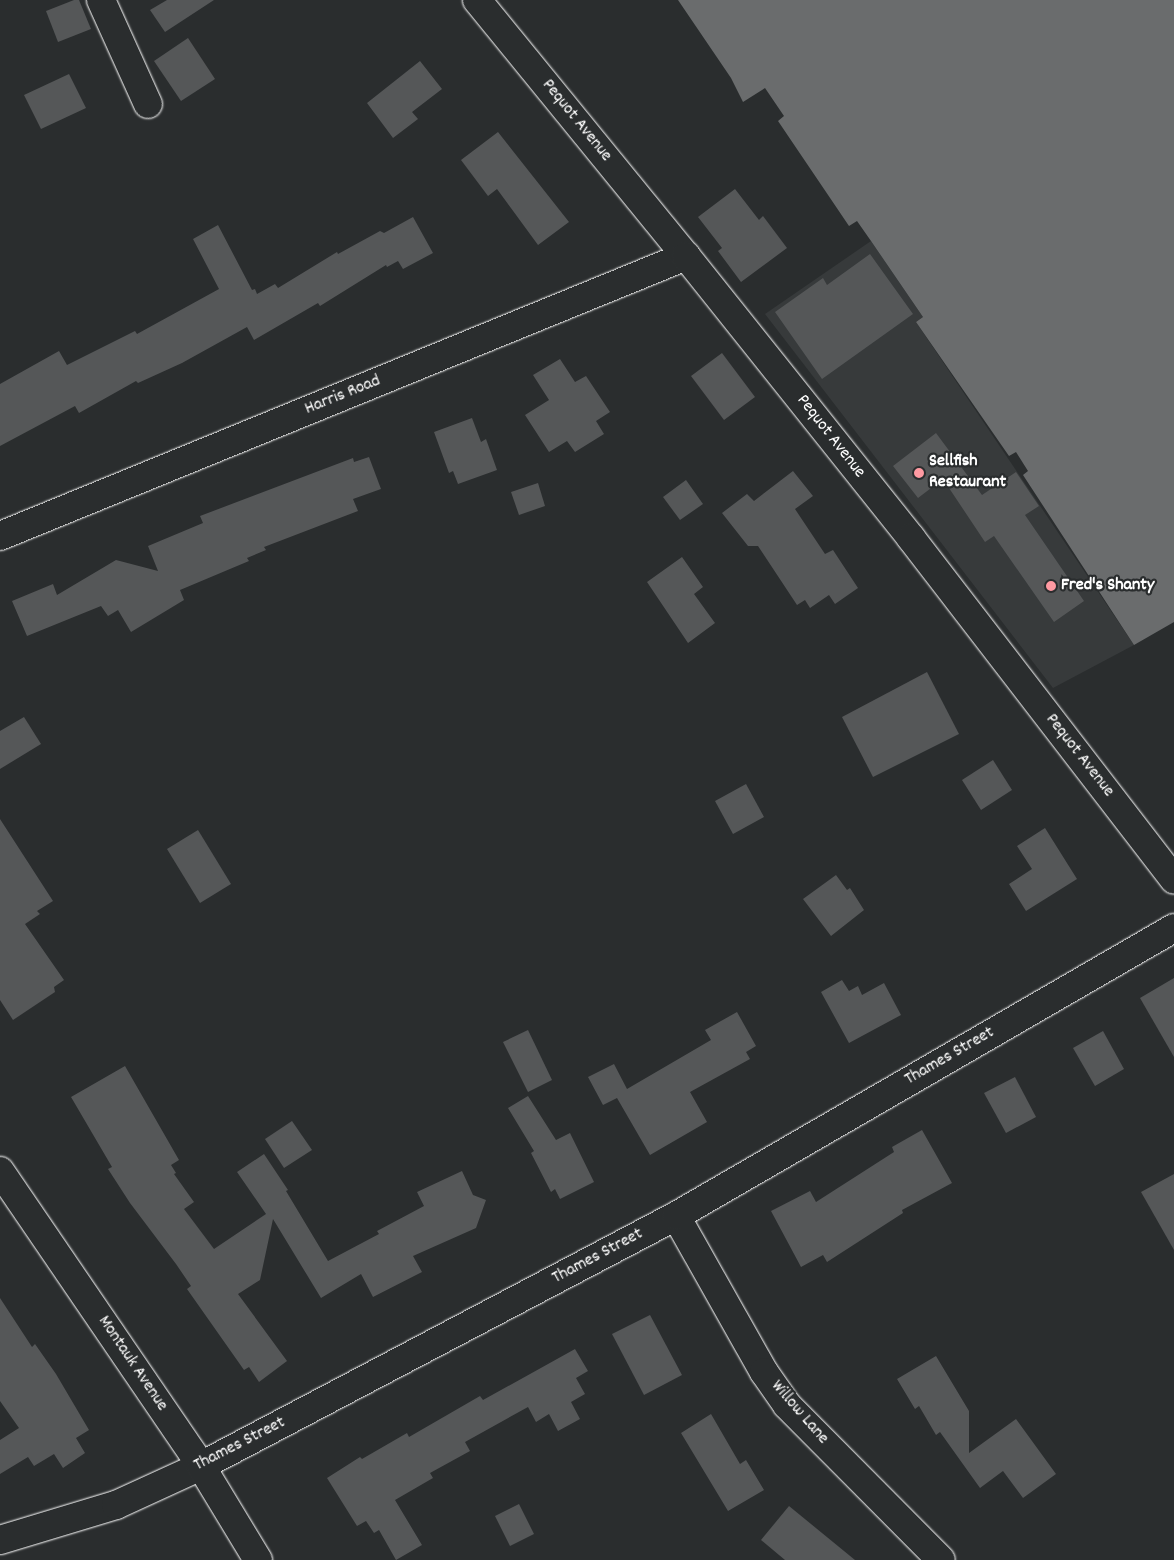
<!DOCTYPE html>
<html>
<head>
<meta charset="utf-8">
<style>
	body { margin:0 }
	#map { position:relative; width:1174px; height:1560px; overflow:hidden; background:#2a2d2e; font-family:Dekko,sans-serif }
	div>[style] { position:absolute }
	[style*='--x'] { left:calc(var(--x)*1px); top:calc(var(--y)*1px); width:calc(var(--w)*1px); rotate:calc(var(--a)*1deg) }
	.built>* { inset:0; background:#373a3b }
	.water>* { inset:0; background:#6a6c6d }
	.building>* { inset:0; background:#555758 }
	.roads { filter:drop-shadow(0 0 1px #fff) drop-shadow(0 0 1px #fff) }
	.street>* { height:28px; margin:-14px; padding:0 14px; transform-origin:14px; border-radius:14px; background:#2a2d2e }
	.secondary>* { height:28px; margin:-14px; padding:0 14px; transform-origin:14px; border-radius:14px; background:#2a2d2e }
	.dots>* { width:14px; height:14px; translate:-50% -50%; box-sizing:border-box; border:2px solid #2a2d2e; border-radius:50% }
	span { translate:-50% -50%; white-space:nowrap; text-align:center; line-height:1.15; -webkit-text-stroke:4.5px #2a2d2e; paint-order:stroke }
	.street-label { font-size:18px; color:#fff }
	.poi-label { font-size:18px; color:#fff; font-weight:700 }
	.left { translate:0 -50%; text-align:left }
</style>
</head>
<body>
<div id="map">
	<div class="built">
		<div style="clip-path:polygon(871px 241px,923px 317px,916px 322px,1134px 645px,1053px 688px,765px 314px)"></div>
	</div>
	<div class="water">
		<div style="clip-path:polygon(678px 0,1174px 0,1174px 622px,1134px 645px,1023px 475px,1028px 471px,1016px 452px,1009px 456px,916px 322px,923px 317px,871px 241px,857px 221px,849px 226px,778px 121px,784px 116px,765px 88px,743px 102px,731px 78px)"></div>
	</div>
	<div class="building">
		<div style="clip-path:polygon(74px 0,79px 0,91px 29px,58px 42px,46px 11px)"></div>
		<div style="clip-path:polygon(167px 0,214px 0,165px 32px,150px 10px)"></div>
		<div style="clip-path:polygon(188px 38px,215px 79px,181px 101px,154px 61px)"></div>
		<div style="clip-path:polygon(420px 61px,442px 89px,412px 112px,418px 119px,393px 138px,367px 103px)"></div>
		<div style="clip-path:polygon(69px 74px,86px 108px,41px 129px,24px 95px)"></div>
		<div style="clip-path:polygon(498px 132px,569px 222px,538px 245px,497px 189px,488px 196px,461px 160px)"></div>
		<div style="clip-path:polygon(735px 189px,759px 220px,763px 216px,787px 248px,741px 282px,718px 251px,722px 248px,698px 217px)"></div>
		<div style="clip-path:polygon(413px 217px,433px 253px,403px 269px,398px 261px,387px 267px,386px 265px,320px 306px,318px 303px,254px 340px,247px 327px,182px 363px,138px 383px,136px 381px,79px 413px,75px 406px,0 446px,0 384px,59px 351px,67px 365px,135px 331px,137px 334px,219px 289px,193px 239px,218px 225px,252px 290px,255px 289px,257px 294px,275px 284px,278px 288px,337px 252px,338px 254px,380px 231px,384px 233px)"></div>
		<div style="clip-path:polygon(870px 254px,913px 314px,822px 379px,775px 312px,823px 278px,827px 285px)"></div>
		<div style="clip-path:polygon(722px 353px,755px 397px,724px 420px,691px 376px)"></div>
		<div style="clip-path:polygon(560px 359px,575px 382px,586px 376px,610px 412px,596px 421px,604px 434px,575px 452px,567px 441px,549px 452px,525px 415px,549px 400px,533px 375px)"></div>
		<div style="clip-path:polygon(472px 418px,481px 442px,486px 439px,497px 470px,458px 484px,453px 471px,449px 473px,434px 432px)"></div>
		<div style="clip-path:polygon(936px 433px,982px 495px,1016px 472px,1039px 506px,1025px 515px,1084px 601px,1054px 622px,994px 536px,985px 542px,943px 479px,918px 498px,893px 466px)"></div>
		<div style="clip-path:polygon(369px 457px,381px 489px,353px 499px,358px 511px,264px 547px,266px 550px,247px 558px,249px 561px,180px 590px,184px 600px,131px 632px,118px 610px,108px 616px,101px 606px,27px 636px,12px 601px,53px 584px,57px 595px,116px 560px,158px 571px,148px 546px,203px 523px,200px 516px,353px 458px,354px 462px)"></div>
		<div style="clip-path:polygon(793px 471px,813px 496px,795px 509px,825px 554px,833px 550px,858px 588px,835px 604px,829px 595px,810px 608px,805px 600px,797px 605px,758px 546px,748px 546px,722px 513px,747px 494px,754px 501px)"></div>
		<div style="clip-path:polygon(686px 480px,703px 504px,680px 520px,663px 497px)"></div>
		<div style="clip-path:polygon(538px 483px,545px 506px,519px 515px,511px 492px)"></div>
		<div style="clip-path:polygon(682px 557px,703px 587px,694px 594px,715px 623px,688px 643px,647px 582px)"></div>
		<div style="clip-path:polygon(927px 672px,959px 734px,873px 777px,842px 717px)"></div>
		<div style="clip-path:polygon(24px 717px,41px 744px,0 769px,0 731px)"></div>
		<div style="clip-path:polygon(993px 760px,1012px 790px,981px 810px,962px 780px)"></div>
		<div style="clip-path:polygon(746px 784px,764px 817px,733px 834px,715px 801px)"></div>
		<div style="clip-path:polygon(0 819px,53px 901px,37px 911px,40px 914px,25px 924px,64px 980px,54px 987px,55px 992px,13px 1020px,0 1000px)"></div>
		<div style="clip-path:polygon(1045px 828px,1077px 879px,1026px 911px,1009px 884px,1032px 869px,1017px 846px)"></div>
		<div style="clip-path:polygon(198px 830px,231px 884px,200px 903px,167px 849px)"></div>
		<div style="clip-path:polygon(836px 875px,847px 890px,850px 888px,864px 910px,831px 936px,803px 899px)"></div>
		<div style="clip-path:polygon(1174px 978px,1174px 1057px,1140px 998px)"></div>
		<div style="clip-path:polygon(842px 980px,849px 991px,858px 986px,862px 995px,884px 983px,901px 1015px,849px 1043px,821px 992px)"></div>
		<div style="clip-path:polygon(737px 1012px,756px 1046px,746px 1052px,750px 1059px,690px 1092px,707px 1122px,650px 1155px,617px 1098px,603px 1105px,588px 1077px,614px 1064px,627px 1089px,711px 1040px,705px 1030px)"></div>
		<div style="clip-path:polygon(528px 1030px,552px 1080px,528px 1092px,503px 1042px)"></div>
		<div style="clip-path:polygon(1103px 1031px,1124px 1069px,1095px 1086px,1073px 1048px)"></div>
		<div style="clip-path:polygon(125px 1066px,179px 1160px,171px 1165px,176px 1173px,174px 1174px,194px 1202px,184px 1209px,214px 1249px,266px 1214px,237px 1172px,264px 1154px,288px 1190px,286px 1191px,328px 1261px,379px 1234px,377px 1231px,424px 1206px,417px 1192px,462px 1171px,473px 1195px,486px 1200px,476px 1228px,413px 1256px,422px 1272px,373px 1297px,361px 1274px,321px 1298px,273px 1219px,260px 1280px,238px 1294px,287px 1361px,259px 1382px,249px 1367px,244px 1370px,187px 1289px,191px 1286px,176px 1264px,130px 1203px,108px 1169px,112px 1167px,71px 1097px)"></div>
		<div style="clip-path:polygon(1015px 1077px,1036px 1117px,1006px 1133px,984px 1093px)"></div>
		<div style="clip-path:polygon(528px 1096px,556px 1140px,570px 1133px,594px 1182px,560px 1199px,555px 1189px,551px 1192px,531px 1153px,534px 1151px,508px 1108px)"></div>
		<div style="clip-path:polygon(292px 1121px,312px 1150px,284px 1168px,265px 1139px)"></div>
		<div style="clip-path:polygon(922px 1130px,952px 1183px,902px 1210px,903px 1213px,827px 1262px,823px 1255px,801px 1267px,771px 1211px,810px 1191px,816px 1202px,894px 1152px,892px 1147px)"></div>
		<div style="clip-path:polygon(1174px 1174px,1174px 1250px,1141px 1192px)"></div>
		<div style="clip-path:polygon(0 1298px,32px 1347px,35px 1344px,56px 1374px,89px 1430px,76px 1438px,85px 1453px,63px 1468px,54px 1454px,34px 1466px,28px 1457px,0 1474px,0 1440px,19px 1428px,0 1401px)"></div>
		<div style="clip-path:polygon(650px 1315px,682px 1375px,644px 1395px,612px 1334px)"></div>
		<div style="clip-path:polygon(575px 1349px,588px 1371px,576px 1378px,585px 1394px,571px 1402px,580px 1419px,558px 1431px,549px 1414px,536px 1422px,528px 1407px,465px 1442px,470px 1451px,430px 1473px,433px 1478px,395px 1500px,422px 1545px,396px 1560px,379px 1530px,374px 1533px,366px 1521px,357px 1526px,327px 1478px,360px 1457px,362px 1459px,407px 1433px,409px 1437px,480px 1396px,483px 1400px)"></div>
		<div style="clip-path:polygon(936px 1356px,969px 1411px,969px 1453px,1016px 1419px,1056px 1474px,1023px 1498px,1003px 1471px,980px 1488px,940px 1432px,936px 1435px,919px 1406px,915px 1409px,897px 1379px)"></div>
		<div style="clip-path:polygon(711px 1414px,740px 1464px,746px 1460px,764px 1490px,728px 1511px,681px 1433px)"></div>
		<div style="clip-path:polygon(519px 1504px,534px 1534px,510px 1546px,495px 1516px)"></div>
		<div style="clip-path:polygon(789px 1506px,855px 1560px,785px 1560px,761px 1540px)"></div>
	</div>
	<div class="roads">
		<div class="street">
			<div style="--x:101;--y:0;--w:114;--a:65.7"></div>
			<div style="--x:0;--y:536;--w:741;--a:-22.2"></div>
			<div style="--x:676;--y:1216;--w:179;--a:60.6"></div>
			<div style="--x:764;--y:1372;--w:40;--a:55.1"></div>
			<div style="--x:787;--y:1405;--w:218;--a:45.2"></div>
			<div style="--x:0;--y:1540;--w:121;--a:-16.8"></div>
			<div style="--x:116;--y:1505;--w:94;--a:-24.6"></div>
			<div style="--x:201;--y:1466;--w:537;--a:-27.76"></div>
			<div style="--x:676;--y:1216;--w:575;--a:-30.04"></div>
		</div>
		<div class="secondary">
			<div style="--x:477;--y:0;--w:330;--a:50.8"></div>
			<div style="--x:686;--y:256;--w:361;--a:51.4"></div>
			<div style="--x:911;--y:538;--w:431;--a:52.4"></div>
			<div style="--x:0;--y:1171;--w:357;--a:55.7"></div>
			<div style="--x:201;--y:1466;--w:110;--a:58.8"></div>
		</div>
	</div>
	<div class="dots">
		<div style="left:919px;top:473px;background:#ff9aa2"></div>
		<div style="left:1051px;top:586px;background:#ff9aa2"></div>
	</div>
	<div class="street-label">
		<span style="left:576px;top:121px;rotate:51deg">Pequot Avenue</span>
		<span style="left:343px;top:396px;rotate:-22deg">Harris Road</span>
		<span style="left:830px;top:437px;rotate:52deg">Pequot Avenue</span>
		<span style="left:1079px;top:756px;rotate:52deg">Pequot Avenue</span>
		<span style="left:950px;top:1057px;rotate:-30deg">Thames Street</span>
		<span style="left:598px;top:1257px;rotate:-28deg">Thames Street</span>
		<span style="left:132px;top:1364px;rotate:56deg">Montauk Avenue</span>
		<span style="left:799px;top:1413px;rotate:49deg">Willow Lane</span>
		<span style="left:240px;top:1445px;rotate:-27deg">Thames Street</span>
	</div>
	<div class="poi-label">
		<span class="left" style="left:929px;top:473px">Sellfish<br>Restaurant</span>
		<span class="left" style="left:1061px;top:586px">Fred's Shanty</span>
	</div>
</div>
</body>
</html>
